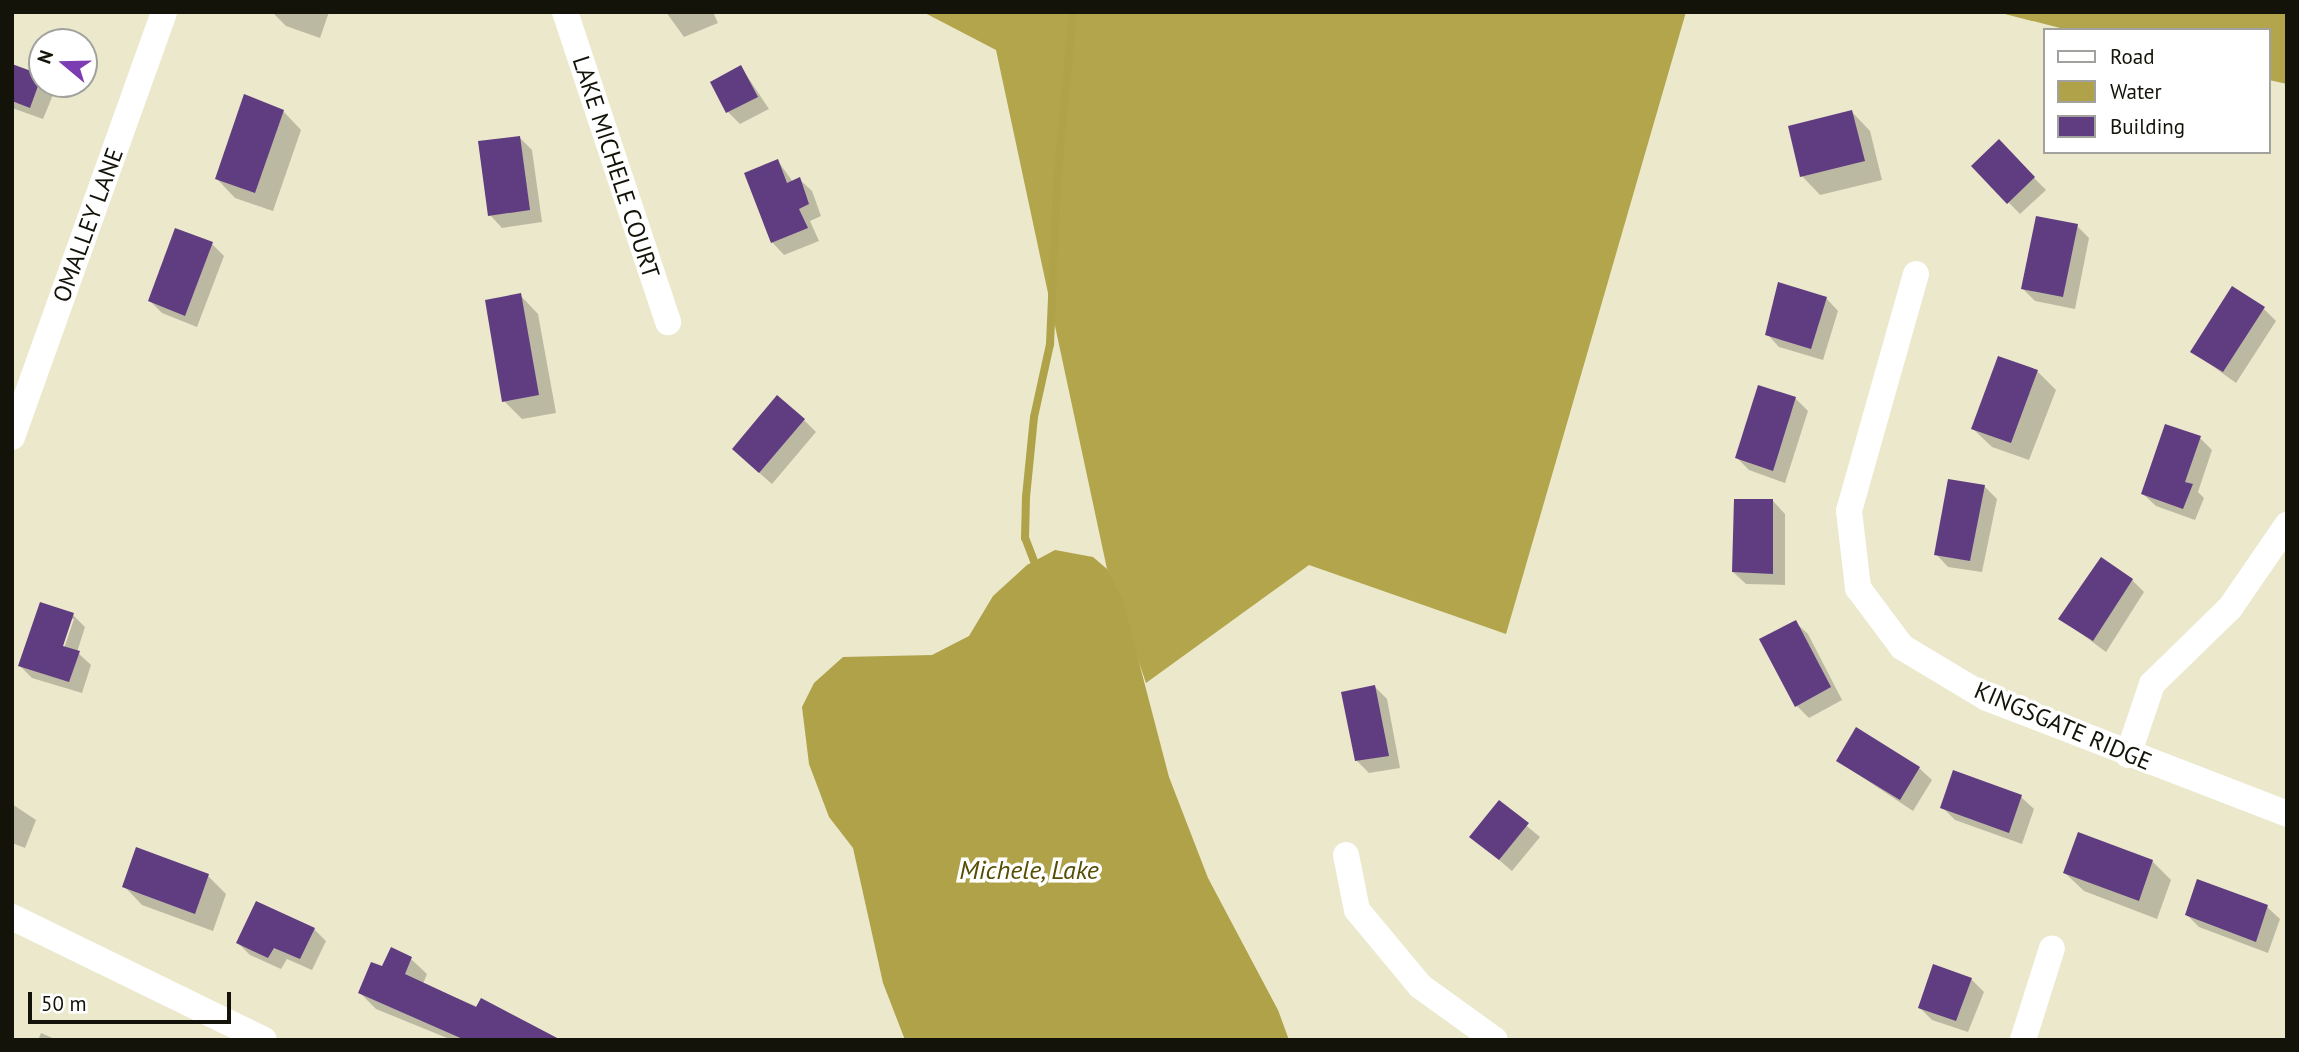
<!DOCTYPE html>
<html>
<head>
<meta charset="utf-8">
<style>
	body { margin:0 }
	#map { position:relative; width:2299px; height:1052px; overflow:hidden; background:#ebe8cc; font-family:"PT Sans",sans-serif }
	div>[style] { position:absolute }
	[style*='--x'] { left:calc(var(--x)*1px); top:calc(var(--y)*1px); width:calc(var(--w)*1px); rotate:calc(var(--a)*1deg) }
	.forest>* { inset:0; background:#b2a54b }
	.water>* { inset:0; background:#afa248 }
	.shadow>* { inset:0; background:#0003 }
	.stream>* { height:8px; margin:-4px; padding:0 4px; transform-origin:4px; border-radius:4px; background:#afa248 }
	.building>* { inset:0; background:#603d80 }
	.minor>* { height:26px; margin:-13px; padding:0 13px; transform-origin:13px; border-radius:13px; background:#fff }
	span { translate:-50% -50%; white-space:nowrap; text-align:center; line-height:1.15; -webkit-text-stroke:7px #fff; paint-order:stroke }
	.street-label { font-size:24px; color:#141309 }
	.water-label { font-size:26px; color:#564c02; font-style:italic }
	.frame { position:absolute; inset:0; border:14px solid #141309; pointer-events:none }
	.legend { position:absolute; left:2043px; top:28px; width:228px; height:126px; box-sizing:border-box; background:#fff; border:2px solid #a1a19d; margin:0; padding:9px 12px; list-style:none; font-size:21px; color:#141309 }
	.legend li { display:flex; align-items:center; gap:14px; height:35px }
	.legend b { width:35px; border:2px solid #a1a19d }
	.north { position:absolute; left:28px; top:28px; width:70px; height:70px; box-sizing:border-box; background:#fff; border:2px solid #a1a19d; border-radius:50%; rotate:289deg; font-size:19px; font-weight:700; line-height:28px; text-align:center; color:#141309 }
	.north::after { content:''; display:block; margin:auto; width:24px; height:32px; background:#7d3db2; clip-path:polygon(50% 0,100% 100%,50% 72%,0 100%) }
	.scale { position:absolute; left:28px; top:992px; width:203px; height:32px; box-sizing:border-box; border:4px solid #141309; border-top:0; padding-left:9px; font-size:21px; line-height:24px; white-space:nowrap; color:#141309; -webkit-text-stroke:5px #fff; paint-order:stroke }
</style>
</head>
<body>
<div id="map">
	<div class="forest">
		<div style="clip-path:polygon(923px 12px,1686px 12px,1506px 634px,1309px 565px,1146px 683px,1107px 569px,996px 50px)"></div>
		<div style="clip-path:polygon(1997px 12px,2287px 12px,2287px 84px,2269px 80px,2269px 30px,2068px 30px)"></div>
	</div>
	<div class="water">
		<div style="clip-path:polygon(1055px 550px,1093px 557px,1107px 569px,1123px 601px,1169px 777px,1208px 878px,1278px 1010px,1289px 1040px,905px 1040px,883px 983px,853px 848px,829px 817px,809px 764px,802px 707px,814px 683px,843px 657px,932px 655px,969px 636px,993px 596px,1027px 565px)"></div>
	</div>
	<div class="shadow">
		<div style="clip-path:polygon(272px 12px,329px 12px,320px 38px,286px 26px)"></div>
		<div style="clip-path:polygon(666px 12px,713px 12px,718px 23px,684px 37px)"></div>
		<div style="clip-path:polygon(12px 65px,42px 77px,42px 84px,55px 90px,43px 119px,12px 108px)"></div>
		<div style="clip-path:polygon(741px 67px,769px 109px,740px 124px,728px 112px)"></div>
		<div style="clip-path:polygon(283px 111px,301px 130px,273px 211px,235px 198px,217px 179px)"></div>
		<div style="clip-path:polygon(1852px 112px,1870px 131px,1882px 180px,1820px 195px,1802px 176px)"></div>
		<div style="clip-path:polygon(519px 137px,532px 150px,542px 222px,502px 228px,490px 215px)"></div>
		<div style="clip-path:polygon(1999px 142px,2046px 190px,2020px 214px,1973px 166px)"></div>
		<div style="clip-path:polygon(778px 161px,793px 182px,799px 179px,812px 191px,821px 216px,810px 221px,819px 241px,784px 255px,772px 242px)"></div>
		<div style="clip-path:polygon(2077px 226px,2089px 238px,2075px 309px,2035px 301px,2023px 289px)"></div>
		<div style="clip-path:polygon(212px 244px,224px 256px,197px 327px,162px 313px,150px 301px)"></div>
		<div style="clip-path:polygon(520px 295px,538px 314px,556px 413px,522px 419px,504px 401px)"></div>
		<div style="clip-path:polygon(1826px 298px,1838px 311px,1823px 360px,1779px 347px,1767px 334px)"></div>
		<div style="clip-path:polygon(2264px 309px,2276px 321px,2236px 383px,2193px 352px)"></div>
		<div style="clip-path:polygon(2037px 371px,2056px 390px,2029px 460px,1992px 447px,1973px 429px)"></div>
		<div style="clip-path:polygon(1795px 398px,1808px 411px,1785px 483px,1749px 470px,1737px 458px)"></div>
		<div style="clip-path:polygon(804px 420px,816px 432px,772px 484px,746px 461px)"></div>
		<div style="clip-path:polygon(2200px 438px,2212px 450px,2198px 492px,2204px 498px,2195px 520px,2156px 506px,2143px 494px)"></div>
		<div style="clip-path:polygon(1949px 481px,1985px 487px,1997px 499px,1982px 572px,1948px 567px,1936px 554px)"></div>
		<div style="clip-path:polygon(1773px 501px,1785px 514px,1785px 585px,1746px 584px,1733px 572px)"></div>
		<div style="clip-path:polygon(2132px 580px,2144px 592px,2106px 652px,2060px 618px)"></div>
		<div style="clip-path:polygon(evenodd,73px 615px,85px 627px,77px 652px,91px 665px,82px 693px,32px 678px,20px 666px,73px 615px,70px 619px,74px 619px,62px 654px,58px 653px,70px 619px)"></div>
		<div style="clip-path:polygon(1795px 622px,1808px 634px,1842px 700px,1809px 718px,1797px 706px)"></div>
		<div style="clip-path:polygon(1375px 687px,1387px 699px,1400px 768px,1369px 773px,1357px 761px)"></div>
		<div style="clip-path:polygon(1838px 761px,1919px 768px,1932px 780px,1913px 811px)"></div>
		<div style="clip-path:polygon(1955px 772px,2021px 797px,2034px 809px,2022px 844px,1955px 820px,1942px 807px)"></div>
		<div style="clip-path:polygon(1499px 803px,1540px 837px,1512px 871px,1472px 837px)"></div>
		<div style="clip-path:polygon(12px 804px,36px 820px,25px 848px,12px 843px)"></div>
		<div style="clip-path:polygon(2152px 861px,2171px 880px,2157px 919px,2084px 891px,2065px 873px)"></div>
		<div style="clip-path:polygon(208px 876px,226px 894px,213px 931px,142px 905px,124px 886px)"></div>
		<div style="clip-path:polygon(2267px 907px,2280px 919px,2268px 953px,2199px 927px,2187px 915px)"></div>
		<div style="clip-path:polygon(314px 929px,326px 941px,312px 970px,287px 959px,281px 969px,250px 955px,238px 943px)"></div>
		<div style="clip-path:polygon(392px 950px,411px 959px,427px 974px,423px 984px,557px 1040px,452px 1040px,376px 1009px,360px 993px,383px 968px)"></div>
		<div style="clip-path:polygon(1971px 979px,1984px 992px,1968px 1032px,1932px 1020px,1920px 1008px)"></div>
		<div style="clip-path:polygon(41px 1033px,57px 1040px,38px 1040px)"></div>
	</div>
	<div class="stream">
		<div style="--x:1034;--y:561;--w:25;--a:-111"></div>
		<div style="--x:1025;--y:538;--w:41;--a:-88.6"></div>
		<div style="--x:1026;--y:497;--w:80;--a:-84.3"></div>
		<div style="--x:1034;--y:417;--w:75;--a:-77.6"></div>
		<div style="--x:1050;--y:344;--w:161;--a:-87.5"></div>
		<div style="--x:1057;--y:183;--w:172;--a:-84.7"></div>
	</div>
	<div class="building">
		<div style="clip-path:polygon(12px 64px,42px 75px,30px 108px,12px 101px)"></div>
		<div style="clip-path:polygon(741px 65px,758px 97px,726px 113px,710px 82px)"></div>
		<div style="clip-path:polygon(244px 94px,284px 110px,255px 193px,215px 179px)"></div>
		<div style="clip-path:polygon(1852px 110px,1865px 161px,1800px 177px,1788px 126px)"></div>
		<div style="clip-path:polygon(520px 136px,530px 210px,488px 216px,478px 141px)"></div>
		<div style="clip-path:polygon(1999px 139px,2035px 177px,2007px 204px,1971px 166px)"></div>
		<div style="clip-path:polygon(778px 159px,787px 183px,800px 177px,809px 204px,799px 209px,808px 228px,771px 243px,744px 173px)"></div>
		<div style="clip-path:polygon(2036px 216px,2078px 224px,2063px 297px,2021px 289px)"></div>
		<div style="clip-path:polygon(175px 228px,213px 242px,185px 316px,148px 301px)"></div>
		<div style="clip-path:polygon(1778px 282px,1827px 297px,1811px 349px,1765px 335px)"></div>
		<div style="clip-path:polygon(2232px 286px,2265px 307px,2223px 372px,2190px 352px)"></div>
		<div style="clip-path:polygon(521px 293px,539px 395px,502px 402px,485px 300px)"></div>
		<div style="clip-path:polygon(1998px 356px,2038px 370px,2011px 443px,1971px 429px)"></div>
		<div style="clip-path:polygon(1758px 385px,1796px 397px,1773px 471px,1735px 458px)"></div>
		<div style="clip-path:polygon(777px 395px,805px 419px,759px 473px,732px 449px)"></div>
		<div style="clip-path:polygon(2165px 424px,2201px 436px,2185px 482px,2193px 484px,2183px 509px,2141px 494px)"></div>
		<div style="clip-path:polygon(1948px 479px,1985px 485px,1970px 561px,1934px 555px)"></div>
		<div style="clip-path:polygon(1734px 499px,1773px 499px,1773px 574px,1732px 572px)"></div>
		<div style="clip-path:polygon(2101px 557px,2133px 579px,2093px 641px,2058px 619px)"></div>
		<div style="clip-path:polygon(40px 602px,74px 613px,63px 646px,80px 651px,69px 682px,18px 666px)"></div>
		<div style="clip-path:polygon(1796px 620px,1831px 687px,1795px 707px,1759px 639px)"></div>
		<div style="clip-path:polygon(1375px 685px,1389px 756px,1355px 761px,1341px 692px)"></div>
		<div style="clip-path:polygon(1856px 727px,1920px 767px,1900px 800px,1836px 761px)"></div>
		<div style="clip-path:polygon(1953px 770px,2022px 795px,2009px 833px,1940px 808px)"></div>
		<div style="clip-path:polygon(1499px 800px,1529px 823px,1499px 860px,1469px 837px)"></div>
		<div style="clip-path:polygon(2078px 832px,2153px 860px,2139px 901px,2063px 873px)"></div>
		<div style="clip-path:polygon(136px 847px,209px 874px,195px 914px,122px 887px)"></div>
		<div style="clip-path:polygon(2197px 879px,2268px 905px,2256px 942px,2185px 915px)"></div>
		<div style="clip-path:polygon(256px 901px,315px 928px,300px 959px,274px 948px,268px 958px,236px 943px)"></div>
		<div style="clip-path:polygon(391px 947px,412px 957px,405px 974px,476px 1007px,481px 998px,561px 1040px,465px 1040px,358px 993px,371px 962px,382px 966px)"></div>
		<div style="clip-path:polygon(1933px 964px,1972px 978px,1956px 1021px,1918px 1008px)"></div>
	</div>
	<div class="minor">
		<div style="--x:565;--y:12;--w:327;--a:71.6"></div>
		<div style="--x:1916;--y:274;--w:246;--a:105.8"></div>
		<div style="--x:1849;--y:511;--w:78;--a:83.3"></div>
		<div style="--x:1858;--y:588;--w:74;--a:53.3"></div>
		<div style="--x:1902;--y:647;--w:99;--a:31"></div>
		<div style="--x:1987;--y:698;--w:322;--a:21.1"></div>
		<div style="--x:12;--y:437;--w:451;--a:-70.3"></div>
		<div style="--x:2128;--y:755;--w:75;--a:-71.3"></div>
		<div style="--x:2152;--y:684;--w:109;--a:-44.3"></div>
		<div style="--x:2230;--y:608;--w:101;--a:-55.5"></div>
		<div style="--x:1346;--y:855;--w:56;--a:78.7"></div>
		<div style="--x:1357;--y:910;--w:99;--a:50.3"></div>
		<div style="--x:1420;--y:986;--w:92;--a:35.8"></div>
		<div style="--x:12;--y:917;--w:280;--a:26"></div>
		<div style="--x:2023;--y:1040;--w:96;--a:-72.5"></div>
	</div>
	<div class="street-label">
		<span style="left:616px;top:167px;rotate:72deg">LAKE MICHELE COURT</span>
		<span style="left:88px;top:225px;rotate:-70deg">OMALLEY LANE</span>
		<span style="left:2063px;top:726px;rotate:23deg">KINGSGATE RIDGE</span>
	</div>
	<div class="water-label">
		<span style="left:1029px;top:870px">Michele, Lake</span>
	</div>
	<div class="frame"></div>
	<ul class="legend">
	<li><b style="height:9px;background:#fff"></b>Road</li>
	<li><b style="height:19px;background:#afa248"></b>Water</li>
	<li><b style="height:19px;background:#603d80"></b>Building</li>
	</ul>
	<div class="north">N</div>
	<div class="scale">50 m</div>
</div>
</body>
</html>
